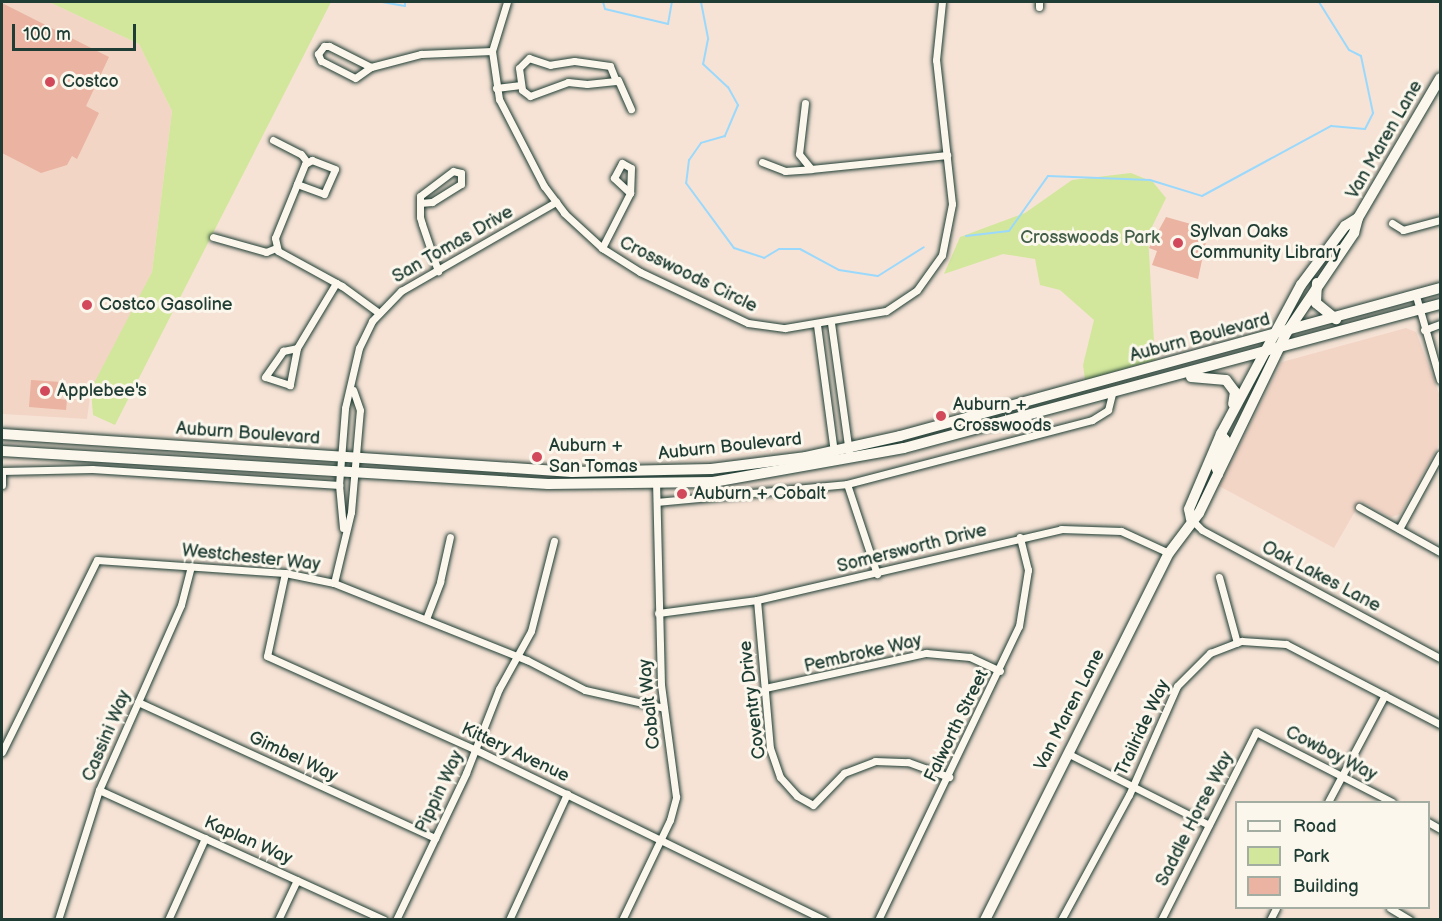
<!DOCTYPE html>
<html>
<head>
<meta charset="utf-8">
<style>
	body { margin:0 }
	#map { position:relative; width:1442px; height:921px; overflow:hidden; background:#f6e3d6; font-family:"Balsamiq Sans",sans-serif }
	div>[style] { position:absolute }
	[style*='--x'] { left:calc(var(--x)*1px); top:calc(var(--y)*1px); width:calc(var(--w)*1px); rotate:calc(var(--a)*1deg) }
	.built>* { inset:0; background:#f3d5c6 }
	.green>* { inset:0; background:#d2e79c }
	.stream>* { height:2px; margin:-1px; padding:0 1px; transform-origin:1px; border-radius:1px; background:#9bd9fc }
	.building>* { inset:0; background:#ebb3a1 }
	.roads { filter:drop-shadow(0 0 2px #1f3d34) drop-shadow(0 0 2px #1f3d34) }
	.minor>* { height:7px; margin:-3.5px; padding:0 3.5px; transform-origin:3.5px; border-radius:3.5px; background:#fbf7ec }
	.tertiary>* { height:9px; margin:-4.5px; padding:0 4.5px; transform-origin:4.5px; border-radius:4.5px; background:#fbf7ec }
	.secondary>* { height:10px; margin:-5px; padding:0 5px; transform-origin:5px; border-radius:5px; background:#fbf7ec }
	.dots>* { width:16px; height:16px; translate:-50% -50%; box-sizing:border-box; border:3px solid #fbf7ec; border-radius:50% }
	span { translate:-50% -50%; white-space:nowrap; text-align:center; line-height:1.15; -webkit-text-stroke:6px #fbf7ec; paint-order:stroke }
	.poi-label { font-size:18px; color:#1f3d34 }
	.left { translate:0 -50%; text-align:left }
	.street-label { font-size:18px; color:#1f3d34 }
	.park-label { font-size:18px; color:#435f49 }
	.frame { position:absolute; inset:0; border:3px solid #1f3d34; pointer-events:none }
	.legend { position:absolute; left:1235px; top:801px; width:195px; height:108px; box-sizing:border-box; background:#fbf7ec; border:2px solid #a3ada2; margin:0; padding:8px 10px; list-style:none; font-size:18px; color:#1f3d34 }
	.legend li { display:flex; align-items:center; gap:12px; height:30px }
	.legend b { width:30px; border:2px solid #a3ada2 }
	.scale { position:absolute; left:12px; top:24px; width:124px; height:27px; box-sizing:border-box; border:3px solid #1f3d34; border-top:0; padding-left:8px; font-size:18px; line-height:21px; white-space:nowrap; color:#1f3d34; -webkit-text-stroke:4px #fbf7ec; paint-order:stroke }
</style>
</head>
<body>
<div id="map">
	<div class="built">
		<div style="clip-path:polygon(2px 2px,49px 2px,139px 44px,172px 111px,152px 272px,118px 345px,91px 389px,87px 419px,3px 414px,2px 409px)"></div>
		<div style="clip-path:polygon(1406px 328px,1416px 332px,1440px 396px,1440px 443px,1400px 514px,1391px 517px,1361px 501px,1334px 548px,1219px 486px,1282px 362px)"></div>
	</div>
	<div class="green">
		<div style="clip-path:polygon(49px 2px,331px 2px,115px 425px,93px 415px,91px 389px,152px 272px,172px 111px,139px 44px)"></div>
		<div style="clip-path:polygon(1131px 173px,1153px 182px,1166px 198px,1148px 235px,1155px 360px,1085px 380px,1083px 365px,1094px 320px,1060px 290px,1040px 285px,1035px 259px,1003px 254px,944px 274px,960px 237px,1025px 213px,1072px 180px)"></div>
	</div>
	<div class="stream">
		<div style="--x:382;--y:2;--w:23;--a:10"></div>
		<div style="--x:405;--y:6;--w:4;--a:-90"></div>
		<div style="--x:603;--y:2;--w:7;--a:74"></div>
		<div style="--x:605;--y:9;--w:65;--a:13.4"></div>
		<div style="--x:668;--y:24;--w:22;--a:-80"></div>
		<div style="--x:701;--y:2;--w:38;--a:79"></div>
		<div style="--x:708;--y:39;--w:25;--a:101"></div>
		<div style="--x:703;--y:64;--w:34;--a:43"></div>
		<div style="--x:728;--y:87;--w:21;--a:61"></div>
		<div style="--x:738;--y:105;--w:34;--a:113"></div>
		<div style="--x:725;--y:136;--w:25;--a:164"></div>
		<div style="--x:701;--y:143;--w:21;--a:125"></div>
		<div style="--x:689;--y:160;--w:23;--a:97"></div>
		<div style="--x:686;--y:183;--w:81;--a:53.6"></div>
		<div style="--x:734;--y:248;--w:32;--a:18"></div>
		<div style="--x:764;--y:258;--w:17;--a:-31"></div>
		<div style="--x:779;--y:249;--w:21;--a:0"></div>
		<div style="--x:800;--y:249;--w:44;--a:28.3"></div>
		<div style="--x:839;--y:270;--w:39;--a:9"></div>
		<div style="--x:878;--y:276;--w:54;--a:-32.2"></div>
		<div style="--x:966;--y:236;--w:43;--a:-6.6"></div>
		<div style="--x:1009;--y:231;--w:67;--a:-54.7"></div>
		<div style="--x:1048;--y:176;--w:102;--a:2.2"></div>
		<div style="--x:1150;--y:180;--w:54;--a:17.1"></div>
		<div style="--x:1202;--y:196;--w:147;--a:-28.5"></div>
		<div style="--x:1331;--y:126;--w:34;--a:5"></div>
		<div style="--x:1365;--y:129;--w:18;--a:-63"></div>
		<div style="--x:1373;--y:113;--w:58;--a:-101.9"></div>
		<div style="--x:1361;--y:56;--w:13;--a:-153"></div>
		<div style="--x:1349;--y:50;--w:57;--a:-122"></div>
	</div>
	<div class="building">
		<div style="clip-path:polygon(2px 3px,109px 57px,86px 106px,99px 113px,77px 159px,72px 156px,67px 165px,41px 173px,2px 153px)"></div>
		<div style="clip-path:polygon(1166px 217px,1198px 226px,1198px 234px,1207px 237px,1198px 279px,1152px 265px,1157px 251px,1149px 248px)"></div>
		<div style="clip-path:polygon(31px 380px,61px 382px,60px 399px,67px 400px,66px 410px,29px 407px)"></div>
	</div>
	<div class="roads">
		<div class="minor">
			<div style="--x:507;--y:2;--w:51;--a:107"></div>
			<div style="--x:492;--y:51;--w:49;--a:81.7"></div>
			<div style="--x:499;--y:99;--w:98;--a:62.7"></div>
			<div style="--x:544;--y:186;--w:34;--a:53"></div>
			<div style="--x:564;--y:213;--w:52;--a:42.6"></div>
			<div style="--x:602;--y:248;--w:45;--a:32.3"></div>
			<div style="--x:640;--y:272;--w:119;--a:25.3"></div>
			<div style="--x:748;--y:323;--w:37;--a:8"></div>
			<div style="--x:785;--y:328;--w:102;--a:-9.6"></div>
			<div style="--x:886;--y:311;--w:37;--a:-34"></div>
			<div style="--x:917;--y:290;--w:43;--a:-54.5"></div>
			<div style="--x:942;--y:255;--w:52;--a:-78.9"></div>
			<div style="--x:952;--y:204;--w:145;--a:-96.3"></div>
			<div style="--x:936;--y:60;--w:58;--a:-84.1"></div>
			<div style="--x:1039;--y:2;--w:5;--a:90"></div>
			<div style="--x:324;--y:46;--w:5;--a:0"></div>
			<div style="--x:329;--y:46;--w:47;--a:26.6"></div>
			<div style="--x:371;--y:67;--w:19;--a:145"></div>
			<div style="--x:355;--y:78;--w:38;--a:-153"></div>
			<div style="--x:321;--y:61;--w:8;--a:-113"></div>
			<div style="--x:318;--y:54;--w:10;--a:-53"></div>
			<div style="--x:371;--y:67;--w:52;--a:-14.6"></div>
			<div style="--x:421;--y:54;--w:71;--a:-2.4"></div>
			<div style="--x:616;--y:81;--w:16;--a:-112"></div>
			<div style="--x:610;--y:66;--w:36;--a:-172"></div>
			<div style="--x:574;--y:61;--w:24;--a:171"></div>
			<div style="--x:550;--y:65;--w:22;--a:-162"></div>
			<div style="--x:529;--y:58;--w:14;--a:135"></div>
			<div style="--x:519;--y:68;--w:22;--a:82"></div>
			<div style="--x:522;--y:90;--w:10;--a:37"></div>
			<div style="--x:530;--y:96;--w:40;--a:-20.2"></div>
			<div style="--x:568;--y:82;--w:19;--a:6"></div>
			<div style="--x:587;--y:84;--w:29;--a:-6"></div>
			<div style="--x:616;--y:81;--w:2;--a:-27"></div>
			<div style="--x:618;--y:80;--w:32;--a:66"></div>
			<div style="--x:496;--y:88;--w:25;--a:-7"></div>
			<div style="--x:805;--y:103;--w:51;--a:96.7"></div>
			<div style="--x:799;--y:154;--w:19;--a:51"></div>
			<div style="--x:811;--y:169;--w:137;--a:-5.9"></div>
			<div style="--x:273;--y:140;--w:31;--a:27"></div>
			<div style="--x:301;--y:154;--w:10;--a:53"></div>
			<div style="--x:762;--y:162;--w:25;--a:21"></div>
			<div style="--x:785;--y:171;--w:26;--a:-4"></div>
			<div style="--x:622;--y:163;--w:10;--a:29"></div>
			<div style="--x:631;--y:168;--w:25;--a:92"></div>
			<div style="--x:630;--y:193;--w:22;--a:-137"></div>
			<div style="--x:614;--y:178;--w:17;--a:-62"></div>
			<div style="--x:297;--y:184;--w:29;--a:20"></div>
			<div style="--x:324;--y:194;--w:27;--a:-66"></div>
			<div style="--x:335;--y:169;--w:25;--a:-159"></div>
			<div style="--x:312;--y:160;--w:8;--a:150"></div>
			<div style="--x:305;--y:164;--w:22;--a:112"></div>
			<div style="--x:297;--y:184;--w:58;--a:112.2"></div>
			<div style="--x:275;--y:238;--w:13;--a:77"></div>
			<div style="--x:278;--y:251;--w:73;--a:28.7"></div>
			<div style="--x:342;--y:286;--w:46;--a:36.1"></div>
			<div style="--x:420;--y:203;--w:12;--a:-5"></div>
			<div style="--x:432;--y:202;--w:34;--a:-32"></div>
			<div style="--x:461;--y:184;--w:11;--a:-90"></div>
			<div style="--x:461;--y:173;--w:8;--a:-166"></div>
			<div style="--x:453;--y:171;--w:41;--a:142.9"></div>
			<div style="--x:420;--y:196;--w:21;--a:90"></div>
			<div style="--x:420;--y:217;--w:7;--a:74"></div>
			<div style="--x:422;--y:224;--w:50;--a:71.2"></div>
			<div style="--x:1392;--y:223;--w:13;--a:32"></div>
			<div style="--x:1403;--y:230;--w:38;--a:-15"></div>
			<div style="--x:213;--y:237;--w:55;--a:15.8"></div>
			<div style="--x:266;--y:252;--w:11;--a:-22"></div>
			<div style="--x:602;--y:248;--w:62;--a:-63"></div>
			<div style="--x:1416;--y:296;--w:87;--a:74.1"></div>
			<div style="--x:831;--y:323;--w:130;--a:82.1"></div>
			<div style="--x:817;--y:325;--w:128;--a:82.4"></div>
			<div style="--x:1424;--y:330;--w:17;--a:-21"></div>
			<div style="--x:297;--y:348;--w:38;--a:101"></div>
			<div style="--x:290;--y:385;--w:26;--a:-162"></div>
			<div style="--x:265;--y:377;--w:32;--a:-55"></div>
			<div style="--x:283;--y:351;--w:14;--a:-12"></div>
			<div style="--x:297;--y:348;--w:76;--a:-59"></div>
			<div style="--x:2;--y:471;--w:90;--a:-1.3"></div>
			<div style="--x:92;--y:469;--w:248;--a:3.7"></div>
			<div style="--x:847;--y:484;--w:95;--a:71.6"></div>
			<div style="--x:2;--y:485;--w:14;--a:-90"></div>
			<div style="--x:657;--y:502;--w:191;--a:-5.4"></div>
			<div style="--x:847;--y:484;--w:253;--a:-14.6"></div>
			<div style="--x:1092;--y:420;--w:19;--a:-32"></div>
			<div style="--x:1108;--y:410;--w:16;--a:-76"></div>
			<div style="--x:1359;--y:507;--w:93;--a:29.1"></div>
			<div style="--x:1192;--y:520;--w:14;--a:45"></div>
			<div style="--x:1202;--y:530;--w:270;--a:28.3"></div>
			<div style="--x:343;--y:528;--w:43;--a:-95.3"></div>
			<div style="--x:339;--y:485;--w:77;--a:-85.5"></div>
			<div style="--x:345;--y:408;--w:62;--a:-76.9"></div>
			<div style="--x:359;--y:348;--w:30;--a:-64"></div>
			<div style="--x:372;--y:321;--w:42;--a:-46"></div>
			<div style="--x:401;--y:291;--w:179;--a:-29.9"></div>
			<div style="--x:1399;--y:529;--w:85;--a:-61.3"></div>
			<div style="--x:285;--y:573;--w:85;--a:102.2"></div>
			<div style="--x:267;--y:656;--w:229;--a:24.2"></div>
			<div style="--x:476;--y:750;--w:388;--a:26"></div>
			<div style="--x:1219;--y:577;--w:68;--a:74.7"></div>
			<div style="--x:334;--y:583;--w:73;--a:-76.5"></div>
			<div style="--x:351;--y:512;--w:102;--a:-85"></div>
			<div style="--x:360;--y:410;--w:21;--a:-109"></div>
			<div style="--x:757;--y:600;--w:149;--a:85"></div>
			<div style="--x:770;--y:748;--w:31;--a:71"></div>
			<div style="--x:780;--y:777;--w:25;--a:48"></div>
			<div style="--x:797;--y:796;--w:18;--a:29"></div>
			<div style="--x:813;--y:805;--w:45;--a:-45.9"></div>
			<div style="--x:844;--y:773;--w:33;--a:-21"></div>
			<div style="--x:875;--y:761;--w:33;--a:2"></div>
			<div style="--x:908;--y:762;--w:44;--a:20.1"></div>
			<div style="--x:658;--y:613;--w:100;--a:-7.5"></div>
			<div style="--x:757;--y:600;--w:312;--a:-13.1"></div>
			<div style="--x:1061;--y:529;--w:60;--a:1.9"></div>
			<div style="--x:1121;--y:531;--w:53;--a:24.6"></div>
			<div style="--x:426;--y:619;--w:40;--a:-69"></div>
			<div style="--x:440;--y:582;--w:46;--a:-77.5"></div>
			<div style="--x:765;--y:688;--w:165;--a:-12.3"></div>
			<div style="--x:926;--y:653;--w:44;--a:5.2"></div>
			<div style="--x:970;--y:657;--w:33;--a:25"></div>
			<div style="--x:138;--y:702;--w:327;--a:24.6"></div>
			<div style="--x:2;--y:752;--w:214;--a:-63.7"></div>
			<div style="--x:97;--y:560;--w:188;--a:4"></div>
			<div style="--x:285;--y:573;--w:50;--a:11.5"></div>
			<div style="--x:334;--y:583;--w:208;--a:21.8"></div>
			<div style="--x:527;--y:660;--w:65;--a:27.3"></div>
			<div style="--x:585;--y:690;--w:81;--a:12.8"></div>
			<div style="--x:1067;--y:753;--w:159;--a:26.9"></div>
			<div style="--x:99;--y:790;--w:313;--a:24.5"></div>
			<div style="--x:1328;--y:802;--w:121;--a:-62"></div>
			<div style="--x:1428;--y:822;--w:14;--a:30"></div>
			<div style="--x:1390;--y:908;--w:23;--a:31"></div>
			<div style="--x:58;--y:920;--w:136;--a:-72.5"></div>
			<div style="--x:99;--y:790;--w:202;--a:-66.1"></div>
			<div style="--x:181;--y:605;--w:40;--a:-75.6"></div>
			<div style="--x:168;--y:920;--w:90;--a:-65.7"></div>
			<div style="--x:278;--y:920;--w:44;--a:-64.6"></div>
			<div style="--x:396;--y:920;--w:163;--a:-64.5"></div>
			<div style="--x:466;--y:773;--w:90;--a:-68.6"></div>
			<div style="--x:499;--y:689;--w:66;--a:-61.1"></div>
			<div style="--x:531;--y:631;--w:93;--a:-75.7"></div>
			<div style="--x:509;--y:920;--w:139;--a:-65.3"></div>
			<div style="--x:622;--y:920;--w:111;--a:-64.4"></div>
			<div style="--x:670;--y:820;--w:24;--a:-75"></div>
			<div style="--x:676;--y:797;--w:113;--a:-97.6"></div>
			<div style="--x:661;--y:685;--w:204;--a:-91.4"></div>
			<div style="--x:878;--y:920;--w:326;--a:-64.4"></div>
			<div style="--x:1019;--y:626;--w:57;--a:-80.9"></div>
			<div style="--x:1028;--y:570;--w:34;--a:-104"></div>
			<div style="--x:1061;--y:920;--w:142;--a:-61.5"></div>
			<div style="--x:1129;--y:795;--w:119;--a:-66.2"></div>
			<div style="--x:1177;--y:686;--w:47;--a:-45"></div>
			<div style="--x:1210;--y:653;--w:34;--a:-21"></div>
			<div style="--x:1242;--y:641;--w:44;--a:3.9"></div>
			<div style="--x:1286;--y:644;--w:174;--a:27.5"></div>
			<div style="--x:1161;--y:920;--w:211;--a:-63.2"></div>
			<div style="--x:1256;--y:732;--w:153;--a:27.2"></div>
			<div style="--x:1270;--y:920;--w:13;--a:-63"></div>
		</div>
		<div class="tertiary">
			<div style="--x:1218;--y:474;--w:9;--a:-111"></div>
			<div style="--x:1215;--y:466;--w:29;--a:-70"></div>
			<div style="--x:1225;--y:439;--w:6;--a:-129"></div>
		</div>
		<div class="secondary">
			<div style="--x:1317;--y:283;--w:20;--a:93"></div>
			<div style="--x:1316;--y:303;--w:26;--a:39"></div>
			<div style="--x:1191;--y:377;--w:35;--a:5"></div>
			<div style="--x:1226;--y:380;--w:15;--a:53"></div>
			<div style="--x:1235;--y:392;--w:12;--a:99"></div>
			<div style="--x:2;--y:434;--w:571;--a:3.81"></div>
			<div style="--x:572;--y:472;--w:139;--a:-1.2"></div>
			<div style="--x:711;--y:469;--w:96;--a:-7.2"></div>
			<div style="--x:806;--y:457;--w:96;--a:-12.6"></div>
			<div style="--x:900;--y:436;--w:560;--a:-15.33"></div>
			<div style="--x:2;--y:451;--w:547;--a:3.46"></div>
			<div style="--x:548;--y:484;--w:165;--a:-0.7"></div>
			<div style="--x:713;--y:482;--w:194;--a:-10.1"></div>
			<div style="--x:904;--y:448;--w:555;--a:-15.04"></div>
			<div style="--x:1191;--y:519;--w:10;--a:-101"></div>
			<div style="--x:1189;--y:509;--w:82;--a:-66.9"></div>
			<div style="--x:1221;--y:434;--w:169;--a:-61.8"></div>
			<div style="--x:1301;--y:285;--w:74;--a:-53.3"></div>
			<div style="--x:1345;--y:226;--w:15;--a:-32"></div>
			<div style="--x:985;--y:920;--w:411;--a:-63.4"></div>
			<div style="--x:1169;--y:553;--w:50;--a:-53.1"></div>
			<div style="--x:1199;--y:513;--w:201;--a:-64.1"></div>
			<div style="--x:1287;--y:332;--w:120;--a:-55.9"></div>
			<div style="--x:1354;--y:233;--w:16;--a:-75"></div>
			<div style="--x:1358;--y:218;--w:162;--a:-59.6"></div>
		</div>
	</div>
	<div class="dots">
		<div style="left:50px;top:82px;background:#d1495b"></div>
		<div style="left:1178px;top:243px;background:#d1495b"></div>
		<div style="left:87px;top:305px;background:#d1495b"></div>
		<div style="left:45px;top:391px;background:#d1495b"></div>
		<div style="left:941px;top:416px;background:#d1495b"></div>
		<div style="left:537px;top:457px;background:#d1495b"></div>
		<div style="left:682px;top:494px;background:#d1495b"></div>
	</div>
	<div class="poi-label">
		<span class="left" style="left:62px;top:82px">Costco</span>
		<span class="left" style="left:1190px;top:243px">Sylvan Oaks<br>Community Library</span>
		<span class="left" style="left:99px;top:305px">Costco Gasoline</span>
		<span class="left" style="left:57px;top:391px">Applebee's</span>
		<span class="left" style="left:953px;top:416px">Auburn +<br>Crosswoods</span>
		<span class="left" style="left:549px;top:457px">Auburn +<br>San Tomas</span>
		<span class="left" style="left:694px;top:494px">Auburn + Cobalt</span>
	</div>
	<div class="street-label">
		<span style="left:1385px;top:140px;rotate:-60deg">Van Maren Lane</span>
		<span style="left:453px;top:245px;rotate:-30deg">San Tomas Drive</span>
		<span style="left:688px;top:275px;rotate:26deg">Crosswoods Circle</span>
		<span style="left:1200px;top:338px;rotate:-15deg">Auburn Boulevard</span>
		<span style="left:248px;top:434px;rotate:4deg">Auburn Boulevard</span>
		<span style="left:730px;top:447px;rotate:-6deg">Auburn Boulevard</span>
		<span style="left:912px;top:549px;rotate:-14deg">Somersworth Drive</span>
		<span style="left:251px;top:558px;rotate:6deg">Westchester Way</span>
		<span style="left:1321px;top:577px;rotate:28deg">Oak Lakes Lane</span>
		<span style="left:863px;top:654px;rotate:-13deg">Pembroke Way</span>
		<span style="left:753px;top:700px;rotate:-97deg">Coventry Drive</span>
		<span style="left:650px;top:704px;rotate:-96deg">Cobalt Way</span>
		<span style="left:1070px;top:710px;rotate:-63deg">Van Maren Lane</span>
		<span style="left:957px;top:726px;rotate:-64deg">Falworth Street</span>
		<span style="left:1143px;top:728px;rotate:-65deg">Trailride Way</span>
		<span style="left:107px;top:736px;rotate:-67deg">Cassini Way</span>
		<span style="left:515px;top:753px;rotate:25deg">Kittery Avenue</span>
		<span style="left:1331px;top:754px;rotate:27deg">Cowboy Way</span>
		<span style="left:293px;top:757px;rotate:25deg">Gimbel Way</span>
		<span style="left:440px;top:792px;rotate:-65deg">Pippin Way</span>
		<span style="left:1195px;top:819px;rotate:-63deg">Saddle Horse Way</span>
		<span style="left:248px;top:841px;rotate:24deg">Kaplan Way</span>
	</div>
	<div class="park-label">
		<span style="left:1090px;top:238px">Crosswoods Park</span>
	</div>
	<div class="frame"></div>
	<ul class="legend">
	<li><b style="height:8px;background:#fbf7ec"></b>Road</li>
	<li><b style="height:16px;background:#d2e79c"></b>Park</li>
	<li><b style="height:16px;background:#ebb3a1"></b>Building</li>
	</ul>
	<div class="scale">100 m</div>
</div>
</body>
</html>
